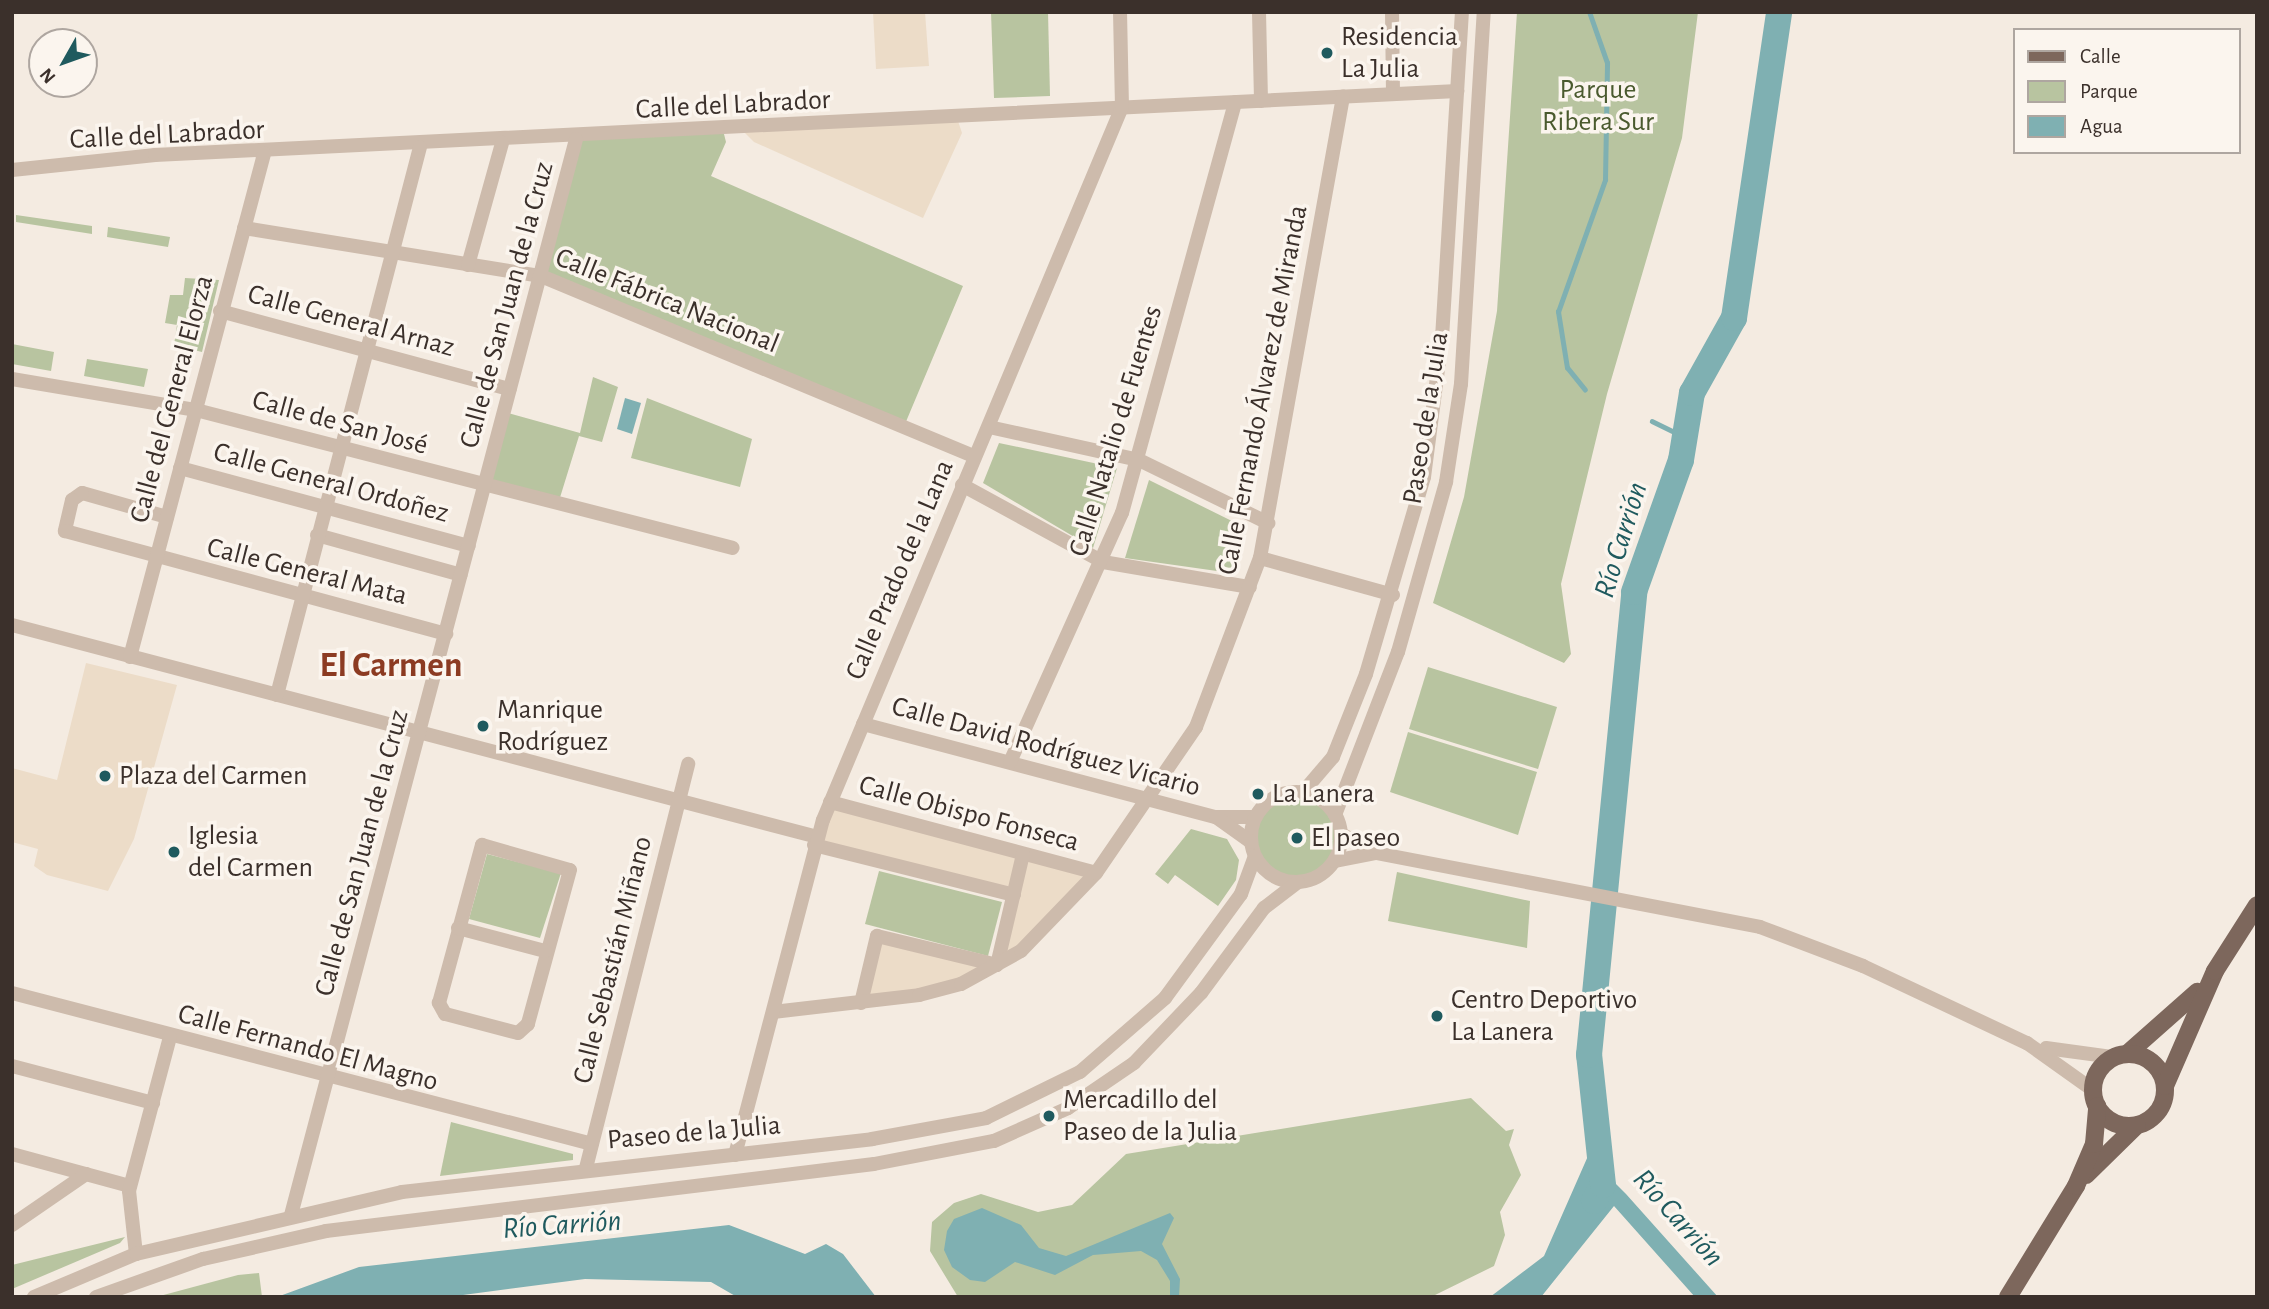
<!DOCTYPE html>
<html>
<head>
<meta charset="utf-8">
<style>
	body { margin:0 }
	#map { position:relative; width:2269px; height:1309px; overflow:hidden; background:#f4ebe1; font-family:"Alegreya Sans",sans-serif }
	div>[style] { position:absolute }
	[style*='--x'] { left:calc(var(--x)*1px); top:calc(var(--y)*1px); width:calc(var(--w)*1px); rotate:calc(var(--a)*1deg) }
	.green>* { inset:0; background:#b8c4a0 }
	.round { border-radius:50% }
	.plaza>* { inset:0; background:#ecdcc8 }
	.water>* { inset:0; background:#7fb0b2 }
	.stream>* { height:4.5px; margin:-2.25px; padding:0 2.25px; transform-origin:2.25px; border-radius:2.25px; background:#7fb0b2 }
	.river>* { height:26px; margin:-13px; padding:0 13px; transform-origin:13px; border-radius:13px; background:#7fb0b2 }
	.minor>* { height:14px; margin:-7px; padding:0 7px; transform-origin:7px; border-radius:7px; background:#cdbbac }
	.minor>.ring { margin:-7px; padding:0; box-sizing:content-box; background:none; border:14px solid #cdbbac; border-radius:50% }
	.major>* { height:18px; margin:-9px; padding:0 9px; transform-origin:9px; border-radius:9px; background:#7d675c }
	.major>.ring { margin:-9px; padding:0; box-sizing:content-box; background:none; border:18px solid #7d675c; border-radius:50% }
	.dots>* { width:19px; height:19px; translate:-50% -50%; box-sizing:border-box; border:4px solid #fbf5ee; border-radius:50% }
	span { translate:-50% -50%; white-space:nowrap; text-align:center; line-height:1.15; -webkit-text-stroke:7px #fbf5ee; paint-order:stroke }
	.poi-label { font-size:28px; color:#3b302b }
	.left { translate:0 -50%; text-align:left }
	.park-label { font-size:28px; color:#4a5a2e }
	.street-label { font-size:28px; color:#3b302b }
	.water-label { font-size:30px; color:#1f5a5e; font-style:italic }
	.district-label { font-size:35px; color:#8c3b22; font-weight:700 }
	.frame { position:absolute; inset:0; border:14px solid #3b302b; pointer-events:none }
	.legend { position:absolute; left:2013px; top:28px; width:228px; height:126px; box-sizing:border-box; background:#fbf5ee; border:2px solid #aea6a0; margin:0; padding:9px 12px; list-style:none; font-size:21px; color:#3b302b }
	.legend li { display:flex; align-items:center; gap:14px; height:35px }
	.legend b { width:35px; border:2px solid #aea6a0 }
	.north { position:absolute; left:28px; top:28px; width:70px; height:70px; box-sizing:border-box; background:#fbf5ee; border:2px solid #aea6a0; border-radius:50%; rotate:230deg; font-size:19px; font-weight:700; line-height:28px; text-align:center; color:#3b302b }
	.north::after { content:''; display:block; margin:auto; width:24px; height:32px; background:#1f5a5e; clip-path:polygon(50% 0,100% 100%,50% 72%,0 100%) }
</style>
</head>
<body>
<div id="map">
	<div class="green">
		<div style="clip-path:polygon(991px 12px,1048px 12px,1050px 96px,994px 98px)"></div>
		<div style="clip-path:polygon(1517px 12px,1698px 12px,1682px 138px,1607px 394px,1561px 584px,1571px 654px,1564px 663px,1433px 603px,1464px 497px,1497px 311px)"></div>
		<div style="clip-path:polygon(723px 130px,726px 142px,711px 176px,963px 286px,905px 424px,541px 276px,576px 139px)"></div>
		<div style="clip-path:polygon(16px 215px,92px 226px,92px 234px,16px 222px)"></div>
		<div style="clip-path:polygon(108px 227px,170px 237px,168px 247px,107px 237px)"></div>
		<div style="clip-path:polygon(185px 278px,219px 280px,202px 352px,174px 345px,177px 325px,165px 323px,170px 295px,183px 295px)"></div>
		<div style="clip-path:polygon(12px 344px,54px 352px,51px 371px,12px 364px)"></div>
		<div style="clip-path:polygon(87px 359px,148px 369px,144px 387px,84px 376px)"></div>
		<div style="clip-path:polygon(593px 377px,618px 387px,602px 442px,579px 436px,558px 504px,485px 485px,504px 412px,580px 433px)"></div>
		<div style="clip-path:polygon(647px 398px,752px 439px,740px 487px,631px 458px)"></div>
		<div style="clip-path:polygon(999px 443px,1117px 468px,1093px 548px,983px 483px)"></div>
		<div style="clip-path:polygon(1149px 480px,1244px 527px,1231px 573px,1125px 558px)"></div>
		<div style="clip-path:polygon(1428px 667px,1557px 707px,1538px 769px,1409px 729px)"></div>
		<div style="clip-path:polygon(1408px 732px,1537px 772px,1518px 835px,1390px 792px)"></div>
		<div class="round" style="left:1251px;top:792px;width:90px;height:90px"></div>
		<div style="clip-path:polygon(1191px 829px,1227px 839px,1239px 860px,1236px 880px,1218px 906px,1175px 875px,1168px 884px,1155px 874px)"></div>
		<div style="clip-path:polygon(487px 854px,561px 873px,540px 938px,469px 919px)"></div>
		<div style="clip-path:polygon(879px 871px,1002px 902px,988px 956px,865px 924px)"></div>
		<div style="clip-path:polygon(1397px 872px,1530px 901px,1527px 948px,1388px 921px)"></div>
		<div style="clip-path:polygon(1471px 1098px,1506px 1131px,1514px 1129px,1509px 1145px,1521px 1175px,1500px 1212px,1505px 1235px,1494px 1266px,1431px 1297px,958px 1297px,930px 1251px,932px 1222px,954px 1203px,981px 1194px,1038px 1212px,1072px 1205px,1126px 1154px)"></div>
		<div style="clip-path:polygon(451px 1122px,573px 1154px,573px 1160px,440px 1176px)"></div>
		<div style="clip-path:polygon(125px 1237px,120px 1243px,12px 1289px,12px 1265px)"></div>
		<div style="clip-path:polygon(259px 1273px,262px 1297px,156px 1297px,238px 1275px)"></div>
	</div>
	<div class="plaza">
		<div style="clip-path:polygon(873px 12px,925px 12px,929px 66px,876px 69px)"></div>
		<div style="clip-path:polygon(957px 118px,962px 133px,923px 218px,754px 142px,741px 129px)"></div>
		<div style="clip-path:polygon(86px 663px,177px 685px,134px 839px,108px 891px,47px 875px,34px 866px,38px 849px,12px 842px,12px 768px,57px 780px)"></div>
		<div style="clip-path:polygon(830px 802px,1096px 873px,1047px 928px,1021px 951px,988px 971px,961px 984px,861px 1003px,877px 936px,997px 965px,1014px 895px,814px 845px)"></div>
	</div>
	<div class="water">
		<div style="clip-path:polygon(625px 398px,641px 403px,632px 434px,617px 429px)"></div>
		<div style="clip-path:polygon(1588px 1156px,1626px 1194px,1718px 1297px,1695px 1297px,1614px 1206px,1541px 1297px,1490px 1297px,1544px 1256px)"></div>
		<div style="clip-path:polygon(982px 1208px,1021px 1225px,1039px 1248px,1066px 1256px,1170px 1213px,1174px 1218px,1162px 1244px,1180px 1279px,1179px 1297px,1170px 1297px,1170px 1281px,1157px 1260px,1141px 1251px,1093px 1255px,1055px 1275px,1015px 1262px,985px 1282px,970px 1280px,952px 1267px,944px 1250px,947px 1231px,954px 1219px)"></div>
		<div style="clip-path:polygon(729px 1225px,805px 1254px,826px 1244px,843px 1254px,876px 1297px,737px 1297px,711px 1282px,585px 1279px,448px 1297px,277px 1297px,359px 1267px)"></div>
	</div>
	<div class="stream">
		<div style="--x:1585;--y:390;--w:28;--a:-129"></div>
		<div style="--x:1567;--y:368;--w:57;--a:-99.1"></div>
		<div style="--x:1558;--y:312;--w:140;--a:-70.4"></div>
		<div style="--x:1605;--y:180;--w:117;--a:-89"></div>
		<div style="--x:1607;--y:63;--w:54;--a:-109.4"></div>
		<div style="--x:1652;--y:421;--w:37;--a:26"></div>
	</div>
	<div class="river">
		<div style="--x:1594;--y:1201;--w:18;--a:-61"></div>
		<div style="--x:1603;--y:1185;--w:131;--a:-96.1"></div>
		<div style="--x:1589;--y:1055;--w:465;--a:-84.4"></div>
		<div style="--x:1634;--y:592;--w:140;--a:-70.4"></div>
		<div style="--x:1681;--y:460;--w:68;--a:-80.7"></div>
		<div style="--x:1692;--y:393;--w:86;--a:-60.8"></div>
		<div style="--x:1734;--y:318;--w:309;--a:-81.6"></div>
	</div>
	<div class="minor">
		<div style="--x:1259;--y:12;--w:89;--a:88.7"></div>
		<div style="--x:1392;--y:12;--w:81;--a:89.3"></div>
		<div style="--x:12;--y:170;--w:144;--a:-6"></div>
		<div style="--x:155;--y:155;--w:1304;--a:-2.81"></div>
		<div style="--x:244;--y:228;--w:301;--a:9.2"></div>
		<div style="--x:541;--y:276;--w:469;--a:22.6"></div>
		<div style="--x:468;--y:265;--w:127;--a:-74.4"></div>
		<div style="--x:220;--y:311;--w:300;--a:15.1"></div>
		<div style="--x:12;--y:379;--w:187;--a:9.6"></div>
		<div style="--x:196;--y:410;--w:554;--a:14.41"></div>
		<div style="--x:989;--y:427;--w:154;--a:12.4"></div>
		<div style="--x:1139;--y:460;--w:144;--a:26"></div>
		<div style="--x:180;--y:468;--w:299;--a:15.1"></div>
		<div style="--x:962;--y:485;--w:161;--a:28.6"></div>
		<div style="--x:1103;--y:562;--w:149;--a:9.7"></div>
		<div style="--x:167;--y:517;--w:88;--a:-164.2"></div>
		<div style="--x:82;--y:493;--w:12;--a:145"></div>
		<div style="--x:72;--y:500;--w:32;--a:103"></div>
		<div style="--x:65;--y:531;--w:395;--a:15.1"></div>
		<div style="--x:317;--y:535;--w:149;--a:15.5"></div>
		<div style="--x:1260;--y:558;--w:138;--a:15.5"></div>
		<div style="--x:12;--y:625;--w:832;--a:14.75"></div>
		<div style="--x:130;--y:657;--w:521;--a:-75.08"></div>
		<div style="--x:277;--y:695;--w:566;--a:-75.37"></div>
		<div style="--x:863;--y:724;--w:365;--a:14.8"></div>
		<div style="--x:1216;--y:817;--w:39;--a:0"></div>
		<div style="--x:1010;--y:762;--w:273;--a:-65.8"></div>
		<div style="--x:1122;--y:513;--w:426;--a:-74.6"></div>
		<div style="--x:1303;--y:792;--w:46;--a:-49.4"></div>
		<div style="--x:1333;--y:757;--w:89;--a:-68.3"></div>
		<div style="--x:1366;--y:674;--w:205;--a:-73.6"></div>
		<div style="--x:1424;--y:477;--w:140;--a:-82.6"></div>
		<div style="--x:1442;--y:338;--w:327;--a:-86.5"></div>
		<div class="ring" style="left:1251px;top:792px;width:76px;height:76px"></div>
		<div style="--x:830;--y:802;--w:275;--a:14.9"></div>
		<div style="--x:1335;--y:815;--w:175;--a:-68.9"></div>
		<div style="--x:1398;--y:652;--w:177;--a:-74.2"></div>
		<div style="--x:1446;--y:482;--w:99;--a:-81.3"></div>
		<div style="--x:1461;--y:384;--w:373;--a:-86.5"></div>
		<div style="--x:1216;--y:817;--w:43;--a:35.5"></div>
		<div style="--x:1341;--y:834;--w:40;--a:28"></div>
		<div style="--x:482;--y:845;--w:91;--a:15.9"></div>
		<div style="--x:570;--y:870;--w:160;--a:105.3"></div>
		<div style="--x:528;--y:1024;--w:13;--a:138"></div>
		<div style="--x:518;--y:1033;--w:75;--a:-165.4"></div>
		<div style="--x:445;--y:1014;--w:13;--a:-119"></div>
		<div style="--x:439;--y:1003;--w:164;--a:-74.8"></div>
		<div style="--x:814;--y:845;--w:206;--a:14"></div>
		<div style="--x:1334;--y:861;--w:43;--a:-10.8"></div>
		<div style="--x:1376;--y:853;--w:391;--a:10.9"></div>
		<div style="--x:1760;--y:927;--w:110;--a:20.7"></div>
		<div style="--x:1863;--y:966;--w:181;--a:25.2"></div>
		<div style="--x:2027;--y:1043;--w:81;--a:35.5"></div>
		<div style="--x:458;--y:928;--w:90;--a:14.8"></div>
		<div style="--x:12;--y:993;--w:599;--a:14.59"></div>
		<div style="--x:861;--y:1003;--w:69;--a:-76.6"></div>
		<div style="--x:877;--y:936;--w:123;--a:13.6"></div>
		<div style="--x:997;--y:965;--w:114;--a:-76.8"></div>
		<div style="--x:773;--y:1012;--w:147;--a:-6.6"></div>
		<div style="--x:919;--y:995;--w:43;--a:-14.7"></div>
		<div style="--x:961;--y:984;--w:68;--a:-28.8"></div>
		<div style="--x:1021;--y:951;--w:108;--a:-46.1"></div>
		<div style="--x:1096;--y:873;--w:177;--a:-55.6"></div>
		<div style="--x:1196;--y:727;--w:181;--a:-69.3"></div>
		<div style="--x:1260;--y:558;--w:469;--a:-79.8"></div>
		<div style="--x:2046;--y:1048;--w:68;--a:7.7"></div>
		<div style="--x:12;--y:1066;--w:146;--a:14.7"></div>
		<div style="--x:12;--y:1154;--w:122;--a:15.2"></div>
		<div style="--x:735;--y:1155;--w:346;--a:-75.3"></div>
		<div style="--x:823;--y:820;--w:773;--a:-67.25"></div>
		<div style="--x:1122;--y:107;--w:95;--a:-91.2"></div>
		<div style="--x:586;--y:1168;--w:417;--a:-75.8"></div>
		<div style="--x:291;--y:1215;--w:1113;--a:-75.16"></div>
		<div style="--x:12;--y:1225;--w:90;--a:-34.6"></div>
		<div style="--x:136;--y:1254;--w:63;--a:-96.3"></div>
		<div style="--x:129;--y:1191;--w:159;--a:-75.1"></div>
		<div style="--x:34;--y:1297;--w:111;--a:-22.9"></div>
		<div style="--x:136;--y:1254;--w:273;--a:-13.1"></div>
		<div style="--x:402;--y:1192;--w:473;--a:-6.4"></div>
		<div style="--x:872;--y:1139;--w:116;--a:-10.4"></div>
		<div style="--x:986;--y:1118;--w:105;--a:-26.1"></div>
		<div style="--x:1080;--y:1072;--w:113;--a:-41"></div>
		<div style="--x:1165;--y:998;--w:129;--a:-53.8"></div>
		<div style="--x:1241;--y:894;--w:40;--a:-69.8"></div>
		<div style="--x:96;--y:1297;--w:114;--a:-19.6"></div>
		<div style="--x:203;--y:1259;--w:126;--a:-12.8"></div>
		<div style="--x:326;--y:1231;--w:552;--a:-6.97"></div>
		<div style="--x:874;--y:1164;--w:122;--a:-10.9"></div>
		<div style="--x:994;--y:1141;--w:81;--a:-24"></div>
		<div style="--x:1068;--y:1108;--w:80;--a:-34.3"></div>
		<div style="--x:1134;--y:1063;--w:97;--a:-46.3"></div>
		<div style="--x:1201;--y:993;--w:106;--a:-53.5"></div>
		<div style="--x:1264;--y:908;--w:43;--a:-37.4"></div>
	</div>
	<div class="major">
		<div style="--x:2127;--y:1054;--w:94;--a:-41.5"></div>
		<div class="ring" style="left:2093px;top:1054px;width:54px;height:54px"></div>
		<div style="--x:2165;--y:1086;--w:125;--a:-66.5"></div>
		<div style="--x:2215;--y:971;--w:78;--a:-57.5"></div>
		<div style="--x:2086;--y:1175;--w:71;--a:-44.4"></div>
		<div style="--x:2008;--y:1297;--w:130;--a:-58.5"></div>
		<div style="--x:2076;--y:1186;--w:46;--a:-66.8"></div>
		<div style="--x:2094;--y:1144;--w:38;--a:-85"></div>
	</div>
	<div class="dots">
		<div style="left:1327px;top:53px;background:#1f5a5e"></div>
		<div style="left:483px;top:726px;background:#1f5a5e"></div>
		<div style="left:105px;top:776px;background:#1f5a5e"></div>
		<div style="left:1258px;top:794px;background:#1f5a5e"></div>
		<div style="left:1297px;top:838px;background:#1f5a5e"></div>
		<div style="left:174px;top:852px;background:#1f5a5e"></div>
		<div style="left:1437px;top:1016px;background:#1f5a5e"></div>
		<div style="left:1049px;top:1116px;background:#1f5a5e"></div>
	</div>
	<div class="poi-label">
		<span class="left" style="left:1341px;top:53px">Residencia<br>La Julia</span>
		<span class="left" style="left:497px;top:726px">Manrique<br>Rodríguez</span>
		<span class="left" style="left:119px;top:776px">Plaza del Carmen</span>
		<span class="left" style="left:1272px;top:794px">La Lanera</span>
		<span class="left" style="left:188px;top:852px">Iglesia<br>del Carmen</span>
		<span class="left" style="left:1311px;top:838px">El paseo</span>
		<span class="left" style="left:1451px;top:1016px">Centro Deportivo<br>La Lanera</span>
		<span class="left" style="left:1063px;top:1116px">Mercadillo del<br>Paseo de la Julia</span>
	</div>
	<div class="park-label">
		<span style="left:1598px;top:106px">Parque<br>Ribera Sur</span>
	</div>
	<div class="street-label">
		<span style="left:733px;top:105px;rotate:-3deg">Calle del Labrador</span>
		<span style="left:167px;top:135px;rotate:-3deg">Calle del Labrador</span>
		<span style="left:667px;top:301px;rotate:22deg">Calle Fábrica Nacional</span>
		<span style="left:507px;top:305px;rotate:-75deg">Calle de San Juan de la Cruz</span>
		<span style="left:351px;top:321px;rotate:15deg">Calle General Arnaz</span>
		<span style="left:1263px;top:390px;rotate:-79deg">Calle Fernando Álvarez de Miranda</span>
		<span style="left:172px;top:399px;rotate:-75deg">Calle del General Elorza</span>
		<span style="left:1426px;top:418px;rotate:-81deg">Paseo de la Julia</span>
		<span style="left:340px;top:423px;rotate:15deg">Calle de San José</span>
		<span style="left:1116px;top:431px;rotate:-73deg">Calle Natalio de Fuentes</span>
		<span style="left:331px;top:483px;rotate:15deg">Calle General Ordoñez</span>
		<span style="left:900px;top:570px;rotate:-67deg">Calle Prado de la Lana</span>
		<span style="left:307px;top:572px;rotate:14deg">Calle General Mata</span>
		<span style="left:1046px;top:747px;rotate:15deg">Calle David Rodríguez Vicario</span>
		<span style="left:969px;top:814px;rotate:15deg">Calle Obispo Fonseca</span>
		<span style="left:362px;top:853px;rotate:-75deg">Calle de San Juan de la Cruz</span>
		<span style="left:613px;top:960px;rotate:-76deg">Calle Sebastián Miñano</span>
		<span style="left:308px;top:1048px;rotate:15deg">Calle Fernando El Magno</span>
		<span style="left:694px;top:1133px;rotate:-5deg">Paseo de la Julia</span>
	</div>
	<div class="water-label">
		<span style="left:1621px;top:540px;rotate:-73deg">Río Carrión</span>
		<span style="left:1678px;top:1218px;rotate:48deg">Río Carrión</span>
		<span style="left:562px;top:1225px;rotate:-4deg">Río Carrión</span>
	</div>
	<div class="district-label">
		<span style="left:391px;top:666px">El Carmen</span>
	</div>
	<div class="frame"></div>
	<ul class="legend">
	<li><b style="height:9px;background:#7d675c"></b>Calle</li>
	<li><b style="height:19px;background:#b8c4a0"></b>Parque</li>
	<li><b style="height:19px;background:#7fb0b2"></b>Agua</li>
	</ul>
	<div class="north">N</div>
</div>
</body>
</html>
